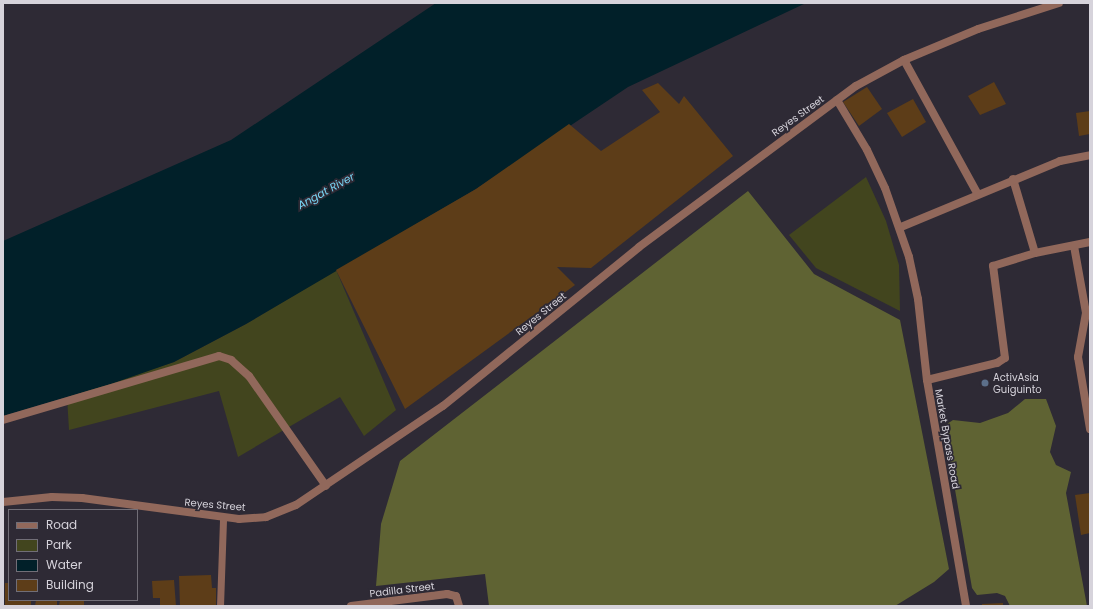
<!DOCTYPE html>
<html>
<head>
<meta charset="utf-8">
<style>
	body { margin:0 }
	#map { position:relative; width:1093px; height:609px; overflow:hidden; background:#2e2a35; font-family:Poppins,sans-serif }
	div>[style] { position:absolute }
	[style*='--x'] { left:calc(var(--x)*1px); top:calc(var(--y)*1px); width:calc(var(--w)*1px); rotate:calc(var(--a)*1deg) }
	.green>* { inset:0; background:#42451e }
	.forest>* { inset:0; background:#5f6333 }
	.water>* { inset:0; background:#012029 }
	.building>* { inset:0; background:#5d3d18 }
	.service>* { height:7px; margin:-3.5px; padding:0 3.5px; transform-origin:3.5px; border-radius:3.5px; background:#91685b }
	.minor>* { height:8px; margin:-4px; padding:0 4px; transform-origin:4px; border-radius:4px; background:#91685b }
	.tertiary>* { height:8px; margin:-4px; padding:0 4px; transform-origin:4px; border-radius:4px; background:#91685b }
	.dots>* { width:11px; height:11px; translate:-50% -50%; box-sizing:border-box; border:2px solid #2e2a35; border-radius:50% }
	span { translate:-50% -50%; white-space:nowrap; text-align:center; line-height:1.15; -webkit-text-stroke:3.5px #2e2a35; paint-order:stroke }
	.street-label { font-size:10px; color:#d6d3db }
	.poi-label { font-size:10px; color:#d6d3db }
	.left { translate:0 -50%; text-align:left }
	.water-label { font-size:11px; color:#78d4f3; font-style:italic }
	.frame { position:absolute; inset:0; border:4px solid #d6d3db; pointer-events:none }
	.legend { position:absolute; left:8px; top:509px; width:130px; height:92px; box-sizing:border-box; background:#2e2a35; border:1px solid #716e77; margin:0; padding:5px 7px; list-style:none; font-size:12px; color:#d6d3db }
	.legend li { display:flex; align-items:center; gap:8px; height:20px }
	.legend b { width:20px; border:1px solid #716e77 }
</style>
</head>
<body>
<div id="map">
	<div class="green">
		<div style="clip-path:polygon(866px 177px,886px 221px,899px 265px,900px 311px,816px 268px,789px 235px)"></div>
		<div style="clip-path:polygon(336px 270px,396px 410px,364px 436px,340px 397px,238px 457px,219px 391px,69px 430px,67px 397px,174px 362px,246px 324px)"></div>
	</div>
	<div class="forest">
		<div style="clip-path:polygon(748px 191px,814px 274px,900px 320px,949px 569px,934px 582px,895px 606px,489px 606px,485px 574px,376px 586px,381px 524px,400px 461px)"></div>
		<div style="clip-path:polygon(1025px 399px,1046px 399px,1056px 426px,1050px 452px,1056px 465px,1071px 472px,1066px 493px,1087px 606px,1010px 606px,1005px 596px,997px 593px,977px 595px,972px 588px,944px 426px,953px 420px,980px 423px,1008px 413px)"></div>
	</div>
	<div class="water">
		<div style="clip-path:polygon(436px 3px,806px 3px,628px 87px,476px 189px,246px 324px,174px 362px,111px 384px,3px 416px,3px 241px,231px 140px)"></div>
	</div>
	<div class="building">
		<div style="clip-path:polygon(994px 82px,1006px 104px,980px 115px,968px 96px)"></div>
		<div style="clip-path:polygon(658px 83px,679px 104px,684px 96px,733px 156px,591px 268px,557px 267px,575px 285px,405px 409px,336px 270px,476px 189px,569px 124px,601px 151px,660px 112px,642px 90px)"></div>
		<div style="clip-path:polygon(867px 87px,882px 109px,859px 126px,843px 102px)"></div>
		<div style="clip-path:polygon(913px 99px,926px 122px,902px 137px,887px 113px)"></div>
		<div style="clip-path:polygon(1090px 111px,1090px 134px,1079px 136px,1076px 113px)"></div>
		<div style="clip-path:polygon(1090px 493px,1090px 533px,1081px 535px,1075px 495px)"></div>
		<div style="clip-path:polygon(211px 575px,212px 588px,216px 588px,216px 606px,180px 606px,179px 576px)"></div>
		<div style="clip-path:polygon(174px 580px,176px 606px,160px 606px,160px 598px,153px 598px,152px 581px)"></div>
		<div style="clip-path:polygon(5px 583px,9px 583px,9px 600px,31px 600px,31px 606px,5px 606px)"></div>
		<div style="clip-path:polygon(36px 600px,57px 600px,57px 606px,35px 606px)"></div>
		<div style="clip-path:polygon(60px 600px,84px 600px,84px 606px,59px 606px)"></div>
		<div style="clip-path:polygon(1003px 603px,1003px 606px,982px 606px,982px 604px)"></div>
	</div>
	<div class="service">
		<div style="--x:220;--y:606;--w:88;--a:-88"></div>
	</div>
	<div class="minor">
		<div style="--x:904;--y:60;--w:152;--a:61.2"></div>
		<div style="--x:837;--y:100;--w:58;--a:59"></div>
		<div style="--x:867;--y:150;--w:42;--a:64.7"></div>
		<div style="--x:885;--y:188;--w:73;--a:70.8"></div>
		<div style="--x:909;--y:257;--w:43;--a:77.9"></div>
		<div style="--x:918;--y:299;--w:81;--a:83.7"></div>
		<div style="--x:927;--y:380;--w:229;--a:80.2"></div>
		<div style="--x:1013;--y:179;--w:77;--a:73.4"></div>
		<div style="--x:901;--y:227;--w:172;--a:-22.5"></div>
		<div style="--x:1060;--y:161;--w:31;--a:-11"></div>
		<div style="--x:1074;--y:246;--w:68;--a:79.8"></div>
		<div style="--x:1086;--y:313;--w:45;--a:100.3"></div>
		<div style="--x:1078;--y:357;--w:73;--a:80.5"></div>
		<div style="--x:927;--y:380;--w:72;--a:-13.7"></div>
		<div style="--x:997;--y:363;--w:9;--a:-32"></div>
		<div style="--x:1005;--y:358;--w:93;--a:-97.4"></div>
		<div style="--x:993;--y:266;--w:44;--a:-17.2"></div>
		<div style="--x:1035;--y:253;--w:56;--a:-11.3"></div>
		<div style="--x:3;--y:420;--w:225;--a:-16.5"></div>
		<div style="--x:219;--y:356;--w:13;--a:18"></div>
		<div style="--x:231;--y:360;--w:24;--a:42"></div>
		<div style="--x:249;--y:376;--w:134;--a:55"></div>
		<div style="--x:351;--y:606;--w:97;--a:-7.1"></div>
		<div style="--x:447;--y:594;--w:9;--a:13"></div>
		<div style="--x:456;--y:596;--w:10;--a:73"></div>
	</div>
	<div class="tertiary">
		<div style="--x:3;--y:502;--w:49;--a:-5.8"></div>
		<div style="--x:52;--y:497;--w:30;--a:2"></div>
		<div style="--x:82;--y:498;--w:158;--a:7.6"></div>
		<div style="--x:239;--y:519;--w:27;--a:-4"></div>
		<div style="--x:266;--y:517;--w:32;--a:-22"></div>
		<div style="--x:296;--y:505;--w:177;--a:-34"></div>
		<div style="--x:443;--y:406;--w:252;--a:-39"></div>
		<div style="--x:639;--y:247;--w:270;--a:-36.6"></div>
		<div style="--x:856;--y:86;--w:55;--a:-28.4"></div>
		<div style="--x:904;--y:60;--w:80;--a:-22.7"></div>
		<div style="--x:978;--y:29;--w:85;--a:-17.8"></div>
	</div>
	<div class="dots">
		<div style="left:985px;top:383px;background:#5c6f8a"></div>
	</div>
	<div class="street-label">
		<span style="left:798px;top:116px;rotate:-36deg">Reyes Street</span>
		<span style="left:541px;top:314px;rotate:-39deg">Reyes Street</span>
		<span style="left:947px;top:439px;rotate:80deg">Market Bypass Road</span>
		<span style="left:215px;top:505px;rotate:5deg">Reyes Street</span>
		<span style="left:402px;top:590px;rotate:-7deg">Padilla Street</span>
	</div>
	<div class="poi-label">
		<span class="left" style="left:993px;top:383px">ActivAsia<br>Guiguinto</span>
	</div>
	<div class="water-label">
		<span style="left:326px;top:191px;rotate:-29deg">Angat River</span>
	</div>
	<div class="frame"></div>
	<ul class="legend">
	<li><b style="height:5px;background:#91685b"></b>Road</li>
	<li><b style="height:11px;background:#42451e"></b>Park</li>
	<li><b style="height:11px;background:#012029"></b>Water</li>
	<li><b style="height:11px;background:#5d3d18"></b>Building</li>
	</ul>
</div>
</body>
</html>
